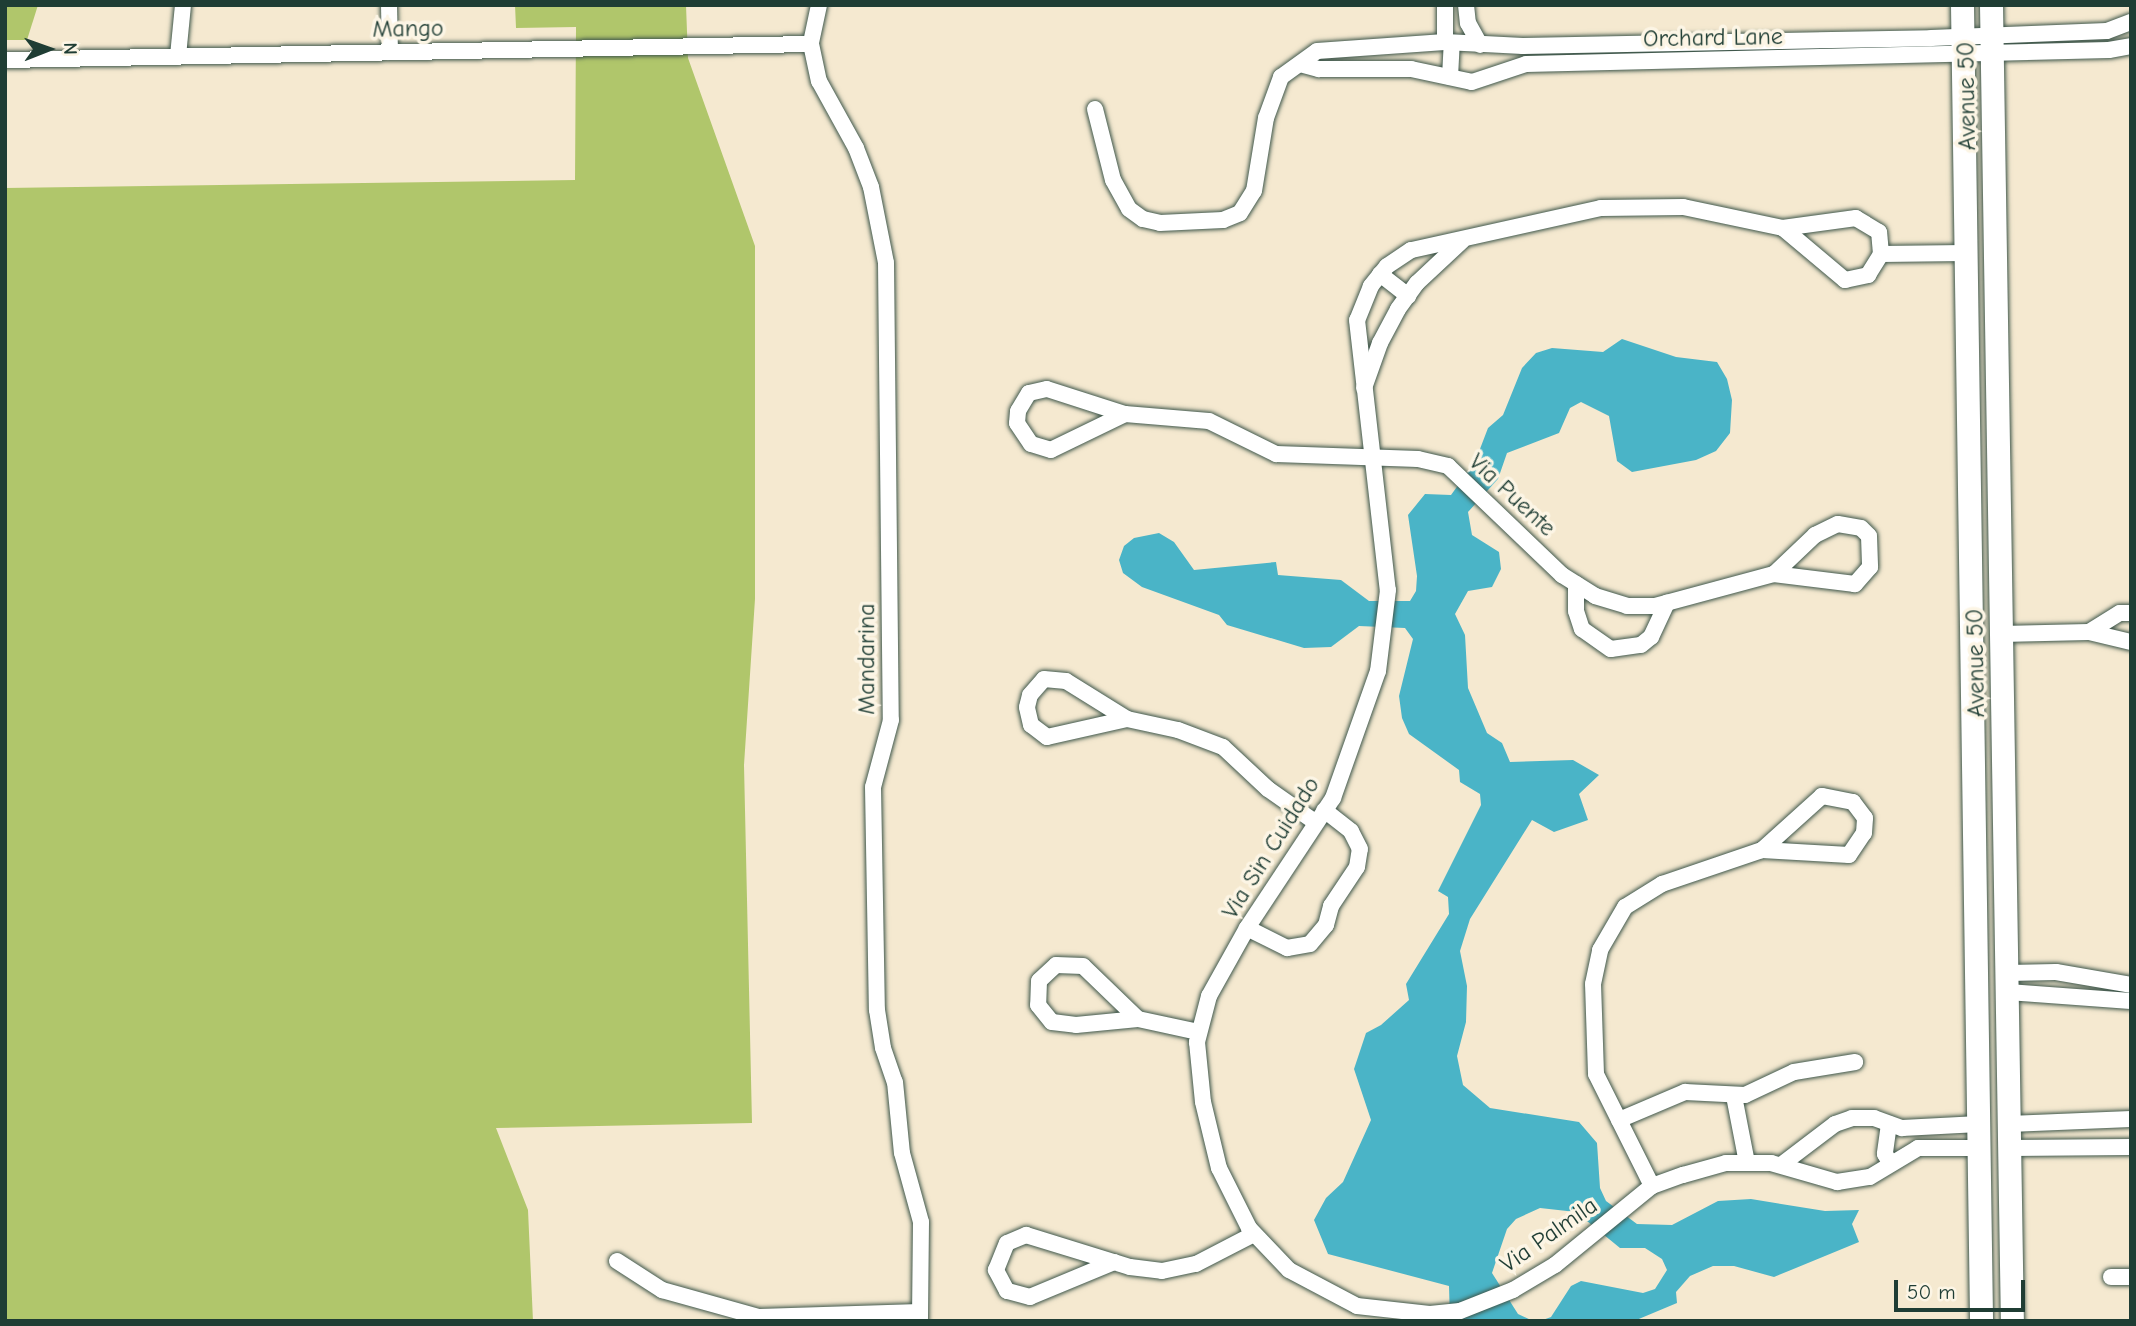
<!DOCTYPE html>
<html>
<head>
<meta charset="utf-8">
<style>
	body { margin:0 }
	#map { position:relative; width:2136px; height:1326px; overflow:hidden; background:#f5e9d0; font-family:"Comic Neue",sans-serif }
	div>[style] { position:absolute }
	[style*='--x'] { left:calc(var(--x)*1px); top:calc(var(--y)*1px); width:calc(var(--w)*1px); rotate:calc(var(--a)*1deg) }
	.green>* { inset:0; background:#b0c66b }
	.water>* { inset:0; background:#4ab4c7 }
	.roads { filter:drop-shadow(0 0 2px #3f574b) drop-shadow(0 0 2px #3f574b) }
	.minor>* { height:16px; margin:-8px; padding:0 8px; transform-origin:8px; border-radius:8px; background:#fff }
	.secondary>* { height:23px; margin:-11.5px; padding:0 11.5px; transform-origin:11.5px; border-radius:11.5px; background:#fff }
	span { translate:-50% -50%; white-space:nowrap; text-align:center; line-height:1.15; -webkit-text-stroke:7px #fcf5e5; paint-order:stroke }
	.street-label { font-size:24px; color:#1f3d34 }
	.frame { position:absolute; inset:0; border:7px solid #1f3d34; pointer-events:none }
	.north { position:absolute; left:14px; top:14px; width:70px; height:70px; -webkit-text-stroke:5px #fcf5e5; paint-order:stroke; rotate:89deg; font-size:19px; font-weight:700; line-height:28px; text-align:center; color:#1f3d34 }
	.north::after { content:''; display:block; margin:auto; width:24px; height:32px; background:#1f3d34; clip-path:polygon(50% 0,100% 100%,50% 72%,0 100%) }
	.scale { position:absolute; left:1894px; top:1280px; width:131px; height:32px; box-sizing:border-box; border:4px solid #1f3d34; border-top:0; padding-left:9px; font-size:21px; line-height:24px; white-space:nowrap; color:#1f3d34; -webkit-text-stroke:5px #fcf5e5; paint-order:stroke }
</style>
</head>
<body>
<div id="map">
	<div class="green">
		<div style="clip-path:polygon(5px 5px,38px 5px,27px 40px,5px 40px)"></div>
		<div style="clip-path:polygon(515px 5px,686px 5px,688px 58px,755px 246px,755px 599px,744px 765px,752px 1123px,496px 1128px,528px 1210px,533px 1321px,5px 1321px,5px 188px,575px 180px,576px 27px,516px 28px)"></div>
	</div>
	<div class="water">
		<div style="clip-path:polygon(1622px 339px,1676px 357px,1717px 362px,1727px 379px,1732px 400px,1730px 433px,1716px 451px,1696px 460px,1632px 472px,1617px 461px,1609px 416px,1581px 402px,1570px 408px,1559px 433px,1507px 453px,1498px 479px,1468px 512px,1472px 535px,1499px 552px,1501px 569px,1492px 587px,1468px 591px,1455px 614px,1465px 635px,1468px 688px,1487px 733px,1502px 743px,1510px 762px,1573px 760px,1599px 775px,1579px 794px,1588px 820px,1554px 832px,1532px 820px,1470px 919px,1460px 951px,1467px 986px,1466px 1022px,1457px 1056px,1463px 1085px,1490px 1108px,1579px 1122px,1597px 1143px,1600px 1188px,1606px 1201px,1637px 1224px,1672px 1225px,1718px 1201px,1751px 1199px,1825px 1211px,1859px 1210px,1852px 1224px,1859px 1242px,1774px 1277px,1734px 1266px,1713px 1266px,1690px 1276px,1676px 1292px,1677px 1303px,1634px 1321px,1540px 1321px,1551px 1317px,1571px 1286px,1581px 1281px,1643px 1293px,1655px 1289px,1667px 1270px,1662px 1259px,1645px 1248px,1620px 1248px,1576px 1212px,1540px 1208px,1516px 1219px,1507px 1229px,1492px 1273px,1518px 1314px,1533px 1321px,1450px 1321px,1449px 1286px,1328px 1254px,1314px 1220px,1326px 1198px,1343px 1182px,1371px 1120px,1354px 1069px,1366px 1033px,1381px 1025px,1409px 1000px,1406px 984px,1449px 914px,1448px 897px,1438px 891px,1481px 805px,1480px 794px,1460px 782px,1459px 770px,1409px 734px,1402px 718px,1399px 696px,1413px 639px,1405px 628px,1359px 626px,1331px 647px,1304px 648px,1227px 625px,1219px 615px,1142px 587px,1123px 573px,1119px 560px,1124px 546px,1134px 538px,1159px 533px,1174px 542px,1194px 570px,1276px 562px,1278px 575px,1341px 580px,1369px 601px,1410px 601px,1416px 591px,1417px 576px,1408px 515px,1425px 494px,1451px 495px,1475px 462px,1488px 428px,1503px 415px,1522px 368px,1536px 353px,1552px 348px,1603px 352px)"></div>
	</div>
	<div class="roads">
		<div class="minor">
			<div style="--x:389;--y:5;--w:47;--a:88.8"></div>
			<div style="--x:819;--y:5;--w:40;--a:102"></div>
			<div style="--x:811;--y:44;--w:38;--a:78"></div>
			<div style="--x:819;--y:81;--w:77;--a:61.1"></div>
			<div style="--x:856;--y:148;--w:42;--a:69"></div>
			<div style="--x:871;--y:187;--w:77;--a:78.8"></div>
			<div style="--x:886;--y:263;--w:457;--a:89.4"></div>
			<div style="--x:891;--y:720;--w:69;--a:105"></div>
			<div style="--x:873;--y:787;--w:223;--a:89"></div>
			<div style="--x:877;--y:1010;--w:38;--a:81"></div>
			<div style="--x:883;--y:1048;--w:36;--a:71"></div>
			<div style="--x:895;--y:1082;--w:71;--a:84.4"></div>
			<div style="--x:902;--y:1153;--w:72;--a:74.6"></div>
			<div style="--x:921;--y:1222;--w:99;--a:90.6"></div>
			<div style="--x:1445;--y:5;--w:37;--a:90"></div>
			<div style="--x:1466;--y:5;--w:18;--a:84"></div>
			<div style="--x:1468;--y:23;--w:25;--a:61"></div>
			<div style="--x:178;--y:56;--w:51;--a:-84.4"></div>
			<div style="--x:5;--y:60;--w:806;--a:-1.14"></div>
			<div style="--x:1300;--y:64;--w:20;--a:15"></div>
			<div style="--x:1319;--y:69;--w:92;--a:0"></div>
			<div style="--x:1411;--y:69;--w:62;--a:12"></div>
			<div style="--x:1472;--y:82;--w:57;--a:-18.4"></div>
			<div style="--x:1526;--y:64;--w:583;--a:-1.38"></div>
			<div style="--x:2109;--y:50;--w:22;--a:-10"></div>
			<div style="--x:1450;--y:77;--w:34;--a:-87"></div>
			<div style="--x:1095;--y:109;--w:73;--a:75.8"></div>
			<div style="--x:1113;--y:180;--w:33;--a:61"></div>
			<div style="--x:1129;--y:209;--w:17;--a:36"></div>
			<div style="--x:1143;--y:219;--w:17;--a:13"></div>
			<div style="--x:1160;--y:223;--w:63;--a:-2.7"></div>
			<div style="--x:1223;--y:220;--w:18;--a:-22"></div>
			<div style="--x:1240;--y:213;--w:26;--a:-58"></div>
			<div style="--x:1254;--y:191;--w:74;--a:-80.7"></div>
			<div style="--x:1266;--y:118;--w:44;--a:-69.9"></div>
			<div style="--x:1281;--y:77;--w:44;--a:-35.8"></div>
			<div style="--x:1317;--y:51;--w:128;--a:-4"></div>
			<div style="--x:1445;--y:42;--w:78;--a:2.9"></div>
			<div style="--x:1523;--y:46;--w:408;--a:-1.1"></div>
			<div style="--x:1931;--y:38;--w:176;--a:-2.3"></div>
			<div style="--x:2107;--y:31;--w:26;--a:-21"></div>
			<div style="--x:1783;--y:228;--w:81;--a:40"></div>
			<div style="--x:1845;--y:280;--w:24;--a:-12"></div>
			<div style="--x:1868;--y:275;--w:25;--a:-58"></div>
			<div style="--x:1881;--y:254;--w:22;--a:-95"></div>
			<div style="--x:1879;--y:232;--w:27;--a:-149"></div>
			<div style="--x:1856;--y:218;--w:74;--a:172.2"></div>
			<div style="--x:1783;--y:228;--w:102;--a:-168.1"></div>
			<div style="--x:1683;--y:207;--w:82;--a:179.3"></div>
			<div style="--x:1601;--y:208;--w:195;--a:167.5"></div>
			<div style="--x:1411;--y:250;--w:29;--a:146"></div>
			<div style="--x:1387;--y:266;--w:26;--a:129"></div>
			<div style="--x:1371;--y:286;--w:37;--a:112"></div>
			<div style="--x:1357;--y:320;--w:272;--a:83.5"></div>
			<div style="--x:1388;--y:590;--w:82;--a:97"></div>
			<div style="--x:1378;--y:671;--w:135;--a:109.5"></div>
			<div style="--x:1333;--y:798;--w:156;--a:123.5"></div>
			<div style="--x:1247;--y:928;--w:78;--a:119.2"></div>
			<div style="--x:1209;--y:996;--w:48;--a:104.6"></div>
			<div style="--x:1197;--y:1042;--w:60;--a:84.3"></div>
			<div style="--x:1203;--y:1102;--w:68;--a:76.4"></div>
			<div style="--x:1219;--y:1168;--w:67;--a:63.4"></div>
			<div style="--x:1249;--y:1228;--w:58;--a:46.4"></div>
			<div style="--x:1289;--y:1270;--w:77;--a:27.9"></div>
			<div style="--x:1357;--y:1306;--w:73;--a:6.3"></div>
			<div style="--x:1430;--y:1314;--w:30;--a:-6"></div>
			<div style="--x:1460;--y:1311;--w:57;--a:-21.6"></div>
			<div style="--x:1513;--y:1290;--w:49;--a:-30.8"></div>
			<div style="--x:1555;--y:1265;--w:125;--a:-39.2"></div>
			<div style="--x:1652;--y:1186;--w:33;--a:-20"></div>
			<div style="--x:1683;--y:1175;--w:45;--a:-15.6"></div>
			<div style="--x:1726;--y:1163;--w:45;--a:0"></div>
			<div style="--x:1771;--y:1163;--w:69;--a:16.1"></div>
			<div style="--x:1837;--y:1182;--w:33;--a:-9"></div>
			<div style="--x:1870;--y:1177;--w:56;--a:-31.1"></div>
			<div style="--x:1918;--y:1148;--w:61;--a:0"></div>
			<div style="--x:1881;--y:254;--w:84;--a:-0.7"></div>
			<div style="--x:1380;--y:274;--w:36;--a:38"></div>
			<div style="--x:1364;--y:388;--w:48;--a:-70.4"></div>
			<div style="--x:1380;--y:343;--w:38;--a:-62"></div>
			<div style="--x:1398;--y:309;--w:32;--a:-54"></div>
			<div style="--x:1417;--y:283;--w:62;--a:-43"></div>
			<div style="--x:1125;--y:414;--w:82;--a:154.1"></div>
			<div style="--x:1051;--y:450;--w:21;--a:-163"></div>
			<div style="--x:1031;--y:444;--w:25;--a:-124"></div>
			<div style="--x:1017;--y:423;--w:12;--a:-85"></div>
			<div style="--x:1018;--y:411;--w:21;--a:-59"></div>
			<div style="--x:1029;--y:393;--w:18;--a:-13"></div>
			<div style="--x:1047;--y:389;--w:82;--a:17.8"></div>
			<div style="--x:1125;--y:414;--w:84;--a:4.8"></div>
			<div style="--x:1209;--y:421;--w:75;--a:26.2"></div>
			<div style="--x:1276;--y:454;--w:142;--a:2"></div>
			<div style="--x:1418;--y:459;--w:31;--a:13"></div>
			<div style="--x:1448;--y:466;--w:158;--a:43.7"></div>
			<div style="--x:1562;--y:575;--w:39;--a:32"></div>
			<div style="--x:1595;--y:596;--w:34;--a:17"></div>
			<div style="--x:1627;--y:606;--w:28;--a:0"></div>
			<div style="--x:1655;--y:606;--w:123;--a:-15.1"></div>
			<div style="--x:1774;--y:574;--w:57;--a:-43.6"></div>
			<div style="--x:1815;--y:535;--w:25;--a:-26"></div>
			<div style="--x:1838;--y:524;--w:23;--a:10"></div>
			<div style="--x:1861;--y:528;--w:11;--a:45"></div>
			<div style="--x:1869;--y:536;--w:31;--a:88"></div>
			<div style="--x:1870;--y:567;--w:23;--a:131"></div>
			<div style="--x:1855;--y:584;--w:82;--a:-173"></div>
			<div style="--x:1576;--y:584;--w:27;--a:90"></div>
			<div style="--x:1576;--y:611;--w:19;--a:72"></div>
			<div style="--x:1582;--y:629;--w:35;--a:35"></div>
			<div style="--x:1611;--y:649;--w:30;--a:-8"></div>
			<div style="--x:1641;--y:645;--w:13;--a:-39"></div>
			<div style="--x:1651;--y:637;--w:38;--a:-65"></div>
			<div style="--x:2089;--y:632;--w:36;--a:-32"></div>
			<div style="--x:2120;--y:613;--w:11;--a:0"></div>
			<div style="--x:2001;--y:634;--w:88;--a:-1.3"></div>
			<div style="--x:2089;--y:632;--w:43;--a:13.4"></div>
			<div style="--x:1127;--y:719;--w:82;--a:167.3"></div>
			<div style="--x:1047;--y:737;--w:20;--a:-143"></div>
			<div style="--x:1031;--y:725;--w:18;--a:-103"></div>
			<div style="--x:1027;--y:707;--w:12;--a:-76"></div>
			<div style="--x:1030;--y:695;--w:21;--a:-49"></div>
			<div style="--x:1044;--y:679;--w:22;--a:5"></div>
			<div style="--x:1066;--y:681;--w:72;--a:31.9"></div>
			<div style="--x:1127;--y:719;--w:52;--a:12.2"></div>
			<div style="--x:1178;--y:730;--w:48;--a:20.7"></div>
			<div style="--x:1223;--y:747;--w:62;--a:43"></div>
			<div style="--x:1268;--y:789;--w:57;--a:35.1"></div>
			<div style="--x:1247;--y:928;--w:45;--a:26.6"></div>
			<div style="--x:1287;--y:948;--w:23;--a:-10"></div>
			<div style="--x:1310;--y:944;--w:25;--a:-50"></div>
			<div style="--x:1326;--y:925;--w:20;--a:-75"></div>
			<div style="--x:1331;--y:906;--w:47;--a:-56.3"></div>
			<div style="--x:1357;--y:867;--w:18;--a:-81"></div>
			<div style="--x:1360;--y:849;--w:20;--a:-117"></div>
			<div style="--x:1351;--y:831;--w:34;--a:-142"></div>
			<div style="--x:2008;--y:973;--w:48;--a:-1.2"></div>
			<div style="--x:2056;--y:972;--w:76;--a:9.8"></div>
			<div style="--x:2008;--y:992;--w:123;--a:4.2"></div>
			<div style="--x:1138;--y:1019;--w:76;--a:-136.1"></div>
			<div style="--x:1083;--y:966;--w:27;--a:-178"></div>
			<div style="--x:1056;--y:965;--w:23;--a:137"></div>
			<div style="--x:1039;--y:981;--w:24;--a:92"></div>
			<div style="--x:1038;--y:1005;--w:22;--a:51"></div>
			<div style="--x:1052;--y:1022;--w:24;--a:7"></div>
			<div style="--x:1076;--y:1025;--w:62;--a:-5.5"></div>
			<div style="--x:1138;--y:1019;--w:61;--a:12.2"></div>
			<div style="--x:1734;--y:1096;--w:68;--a:79"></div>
			<div style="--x:1619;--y:1120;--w:72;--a:-23"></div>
			<div style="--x:1685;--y:1092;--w:60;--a:2.9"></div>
			<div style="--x:1745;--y:1095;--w:54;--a:-25.1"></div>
			<div style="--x:1794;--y:1072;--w:62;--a:-9.3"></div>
			<div style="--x:1889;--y:1124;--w:30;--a:98"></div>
			<div style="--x:1885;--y:1154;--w:10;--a:61"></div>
			<div style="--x:2009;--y:1124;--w:122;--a:-2.3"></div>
			<div style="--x:2010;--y:1148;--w:121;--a:-0.5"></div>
			<div style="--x:1781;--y:1165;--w:68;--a:-37.2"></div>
			<div style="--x:1835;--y:1124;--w:18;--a:-19"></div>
			<div style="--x:1852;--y:1118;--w:22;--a:0"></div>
			<div style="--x:1874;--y:1118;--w:30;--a:20"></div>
			<div style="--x:1902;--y:1128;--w:77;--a:-3"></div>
			<div style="--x:1652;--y:1186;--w:125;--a:-116.6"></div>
			<div style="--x:1596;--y:1074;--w:90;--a:-91.9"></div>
			<div style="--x:1593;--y:984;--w:35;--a:-78"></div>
			<div style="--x:1600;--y:950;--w:50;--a:-59.8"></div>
			<div style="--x:1625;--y:907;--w:44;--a:-31.9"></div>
			<div style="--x:1662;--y:884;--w:106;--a:-18.8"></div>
			<div style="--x:1762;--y:850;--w:87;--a:3.3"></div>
			<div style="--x:1849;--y:855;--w:27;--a:-56"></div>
			<div style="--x:1864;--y:833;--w:15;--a:-86"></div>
			<div style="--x:1865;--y:818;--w:20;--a:-127"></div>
			<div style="--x:1853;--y:802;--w:32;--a:-169"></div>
			<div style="--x:1822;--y:796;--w:81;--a:138"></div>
			<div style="--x:617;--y:1261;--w:54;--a:32.8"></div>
			<div style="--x:662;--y:1290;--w:101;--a:15.6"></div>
			<div style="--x:759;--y:1317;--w:161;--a:-1.8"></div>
			<div style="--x:1114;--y:1262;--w:91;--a:157.4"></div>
			<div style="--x:1030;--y:1297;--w:24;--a:-165"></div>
			<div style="--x:1007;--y:1291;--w:24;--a:-118"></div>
			<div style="--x:996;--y:1270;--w:29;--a:-68"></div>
			<div style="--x:1007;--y:1243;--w:21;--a:-23"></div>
			<div style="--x:1026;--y:1235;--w:109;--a:17.1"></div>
			<div style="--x:1130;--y:1267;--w:32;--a:7"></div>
			<div style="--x:1162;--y:1271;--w:35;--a:-12"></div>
			<div style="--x:1196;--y:1264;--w:65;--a:-27.3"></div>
			<div style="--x:2111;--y:1277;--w:20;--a:0"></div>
		</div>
		<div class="secondary">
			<div style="--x:1962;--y:5;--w:1316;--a:89.17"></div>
			<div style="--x:1991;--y:5;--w:1316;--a:89.09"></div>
		</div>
	</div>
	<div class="street-label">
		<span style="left:408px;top:29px;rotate:-1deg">Mango</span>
		<span style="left:1713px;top:38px;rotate:-1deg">Orchard Lane</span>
		<span style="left:1967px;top:96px;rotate:-91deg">Avenue 50</span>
		<span style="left:1512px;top:495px;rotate:43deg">Via Puente</span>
		<span style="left:867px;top:659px;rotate:-90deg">Mandarina</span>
		<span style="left:1976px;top:663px;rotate:-91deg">Avenue 50</span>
		<span style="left:1271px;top:848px;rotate:-58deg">Via Sin Cuidado</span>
		<span style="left:1549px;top:1235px;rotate:-35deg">Via Palmila</span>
	</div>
	<div class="frame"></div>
	<div class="north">N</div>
	<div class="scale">50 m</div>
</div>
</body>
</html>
